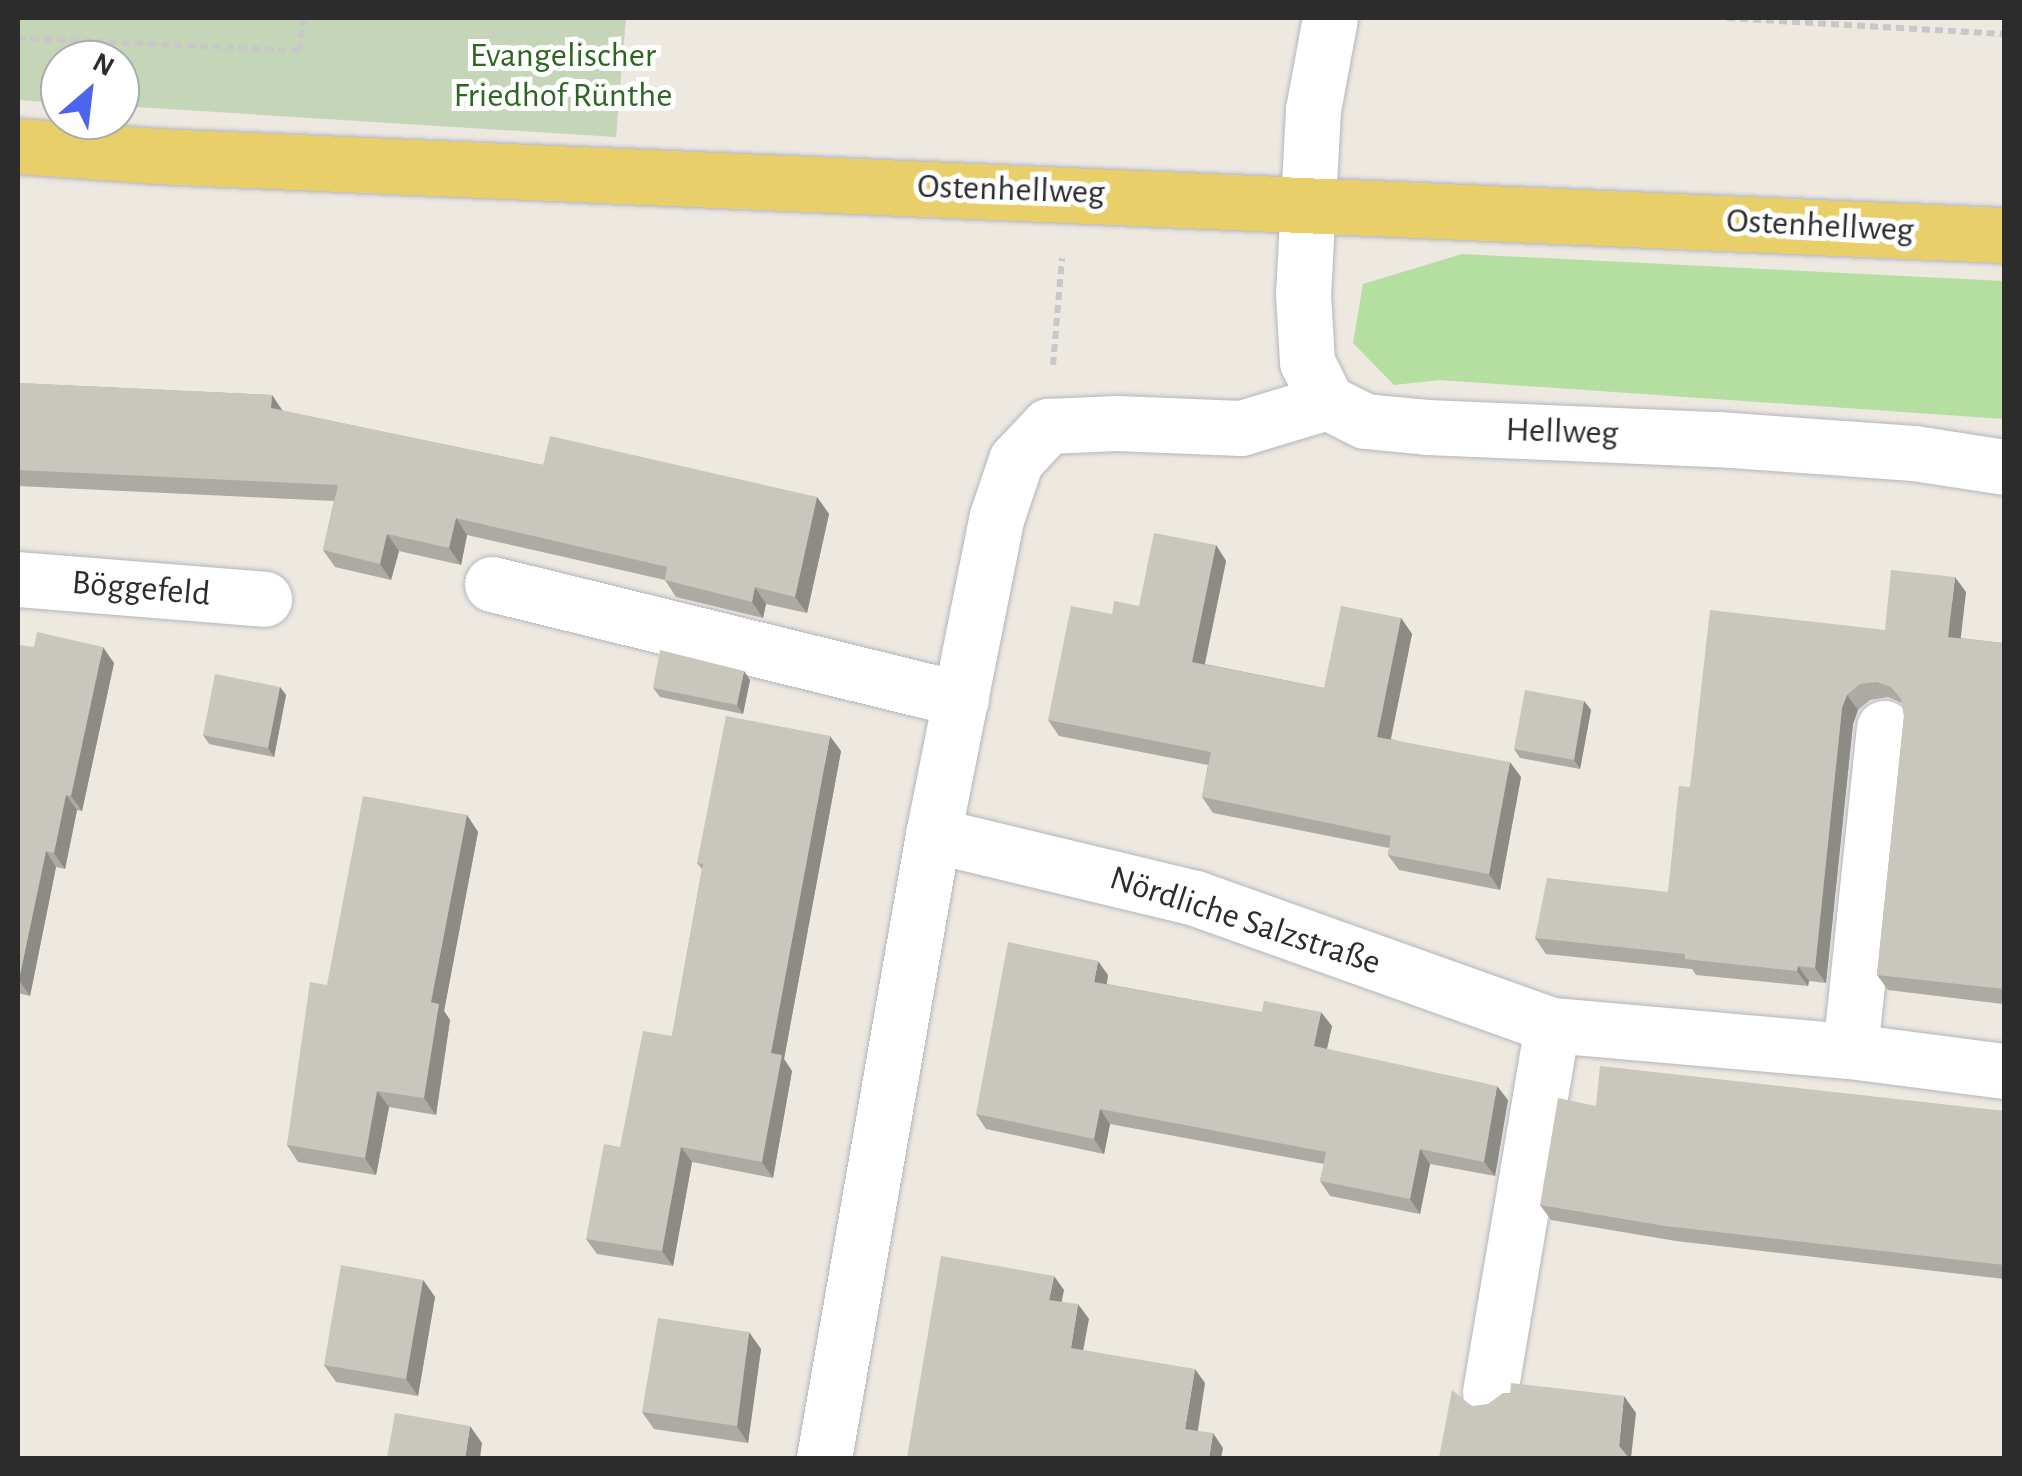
<!DOCTYPE html>
<html>
<head>
<meta charset="utf-8">
<style>
	body { margin:0 }
	#map { position:relative; width:2022px; height:1476px; overflow:hidden; background:#ede8e0; font-family:"Alegreya Sans",sans-serif }
	div>[style] { position:absolute }
	[style*='--x'] { left:calc(var(--x)*1px); top:calc(var(--y)*1px); width:calc(var(--w)*1px); rotate:calc(var(--a)*1deg) }
	.green>* { inset:0; background:#b4dfa0 }
	.cemetery>* { inset:0; background:#c5d6b8 }
	.path>* { height:6px; margin-top:-3px; transform-origin:0; background:repeating-linear-gradient(90deg,#c8c8c8 0 8px,transparent 0 13px) }
	.roads { filter:drop-shadow(0 0 2px #b3b5bf) drop-shadow(0 0 2px #b3b5bf) }
	.minor>* { height:55px; margin:-27.5px; padding:0 27.5px; transform-origin:27.5px; border-radius:27.5px; background:#fff }
	.major>* { height:55px; margin:-27.5px; padding:0 27.5px; transform-origin:27.5px; border-radius:27.5px; background:#e8cf6a }
	.wall>* { inset:0; background:#adaaa3 }
	.shaded-wall>* { inset:0; background:#8d8b85 }
	.building>* { inset:0; background:#c9c6be }
	span { translate:-50% -50%; white-space:nowrap; text-align:center; line-height:1.15; -webkit-text-stroke:10px #fff; paint-order:stroke }
	.park-label { font-size:35px; color:#2c6620 }
	.street-label { font-size:35px; color:#2c2c2c }
	.frame { position:absolute; inset:0; border:20px solid #2c2c2c; pointer-events:none }
	.north { position:absolute; left:40px; top:40px; width:100px; height:100px; box-sizing:border-box; background:#fff; border:2px solid #ababab; border-radius:50%; rotate:28deg; font-size:28px; font-weight:700; line-height:40px; text-align:center; color:#2c2c2c }
	.north::after { content:''; display:block; margin:auto; width:35px; height:45px; background:#4c64ee; clip-path:polygon(50% 0,100% 100%,50% 72%,0 100%) }
</style>
</head>
<body>
<div id="map">
	<div class="green">
		<div style="clip-path:polygon(1462px 254px,2004px 281px,2004px 419px,1440px 380px,1394px 385px,1353px 343px,1363px 284px)"></div>
	</div>
	<div class="cemetery">
		<div style="clip-path:polygon(18px 18px,626px 18px,616px 137px,120px 106px,120px 60px,60px 60px,60px 103px,18px 100px)"></div>
	</div>
	<div class="path">
		<div style="--x:1727;--y:18;--w:277;--a:3.3"></div>
		<div style="--x:18;--y:38;--w:281;--a:2.6"></div>
		<div style="--x:299;--y:51;--w:33;--a:-81"></div>
		<div style="--x:1053;--y:365;--w:107;--a:-85.2"></div>
	</div>
	<div class="roads">
		<div class="minor">
			<div style="--x:1330;--y:18;--w:94;--a:100.5"></div>
			<div style="--x:1313;--y:110;--w:184;--a:93.1"></div>
			<div style="--x:1303;--y:294;--w:68;--a:86.6"></div>
			<div style="--x:1307;--y:362;--w:45;--a:63.4"></div>
			<div style="--x:1327;--y:402;--w:42;--a:26.6"></div>
			<div style="--x:1365;--y:421;--w:62;--a:5.5"></div>
			<div style="--x:1427;--y:427;--w:291;--a:2.4"></div>
			<div style="--x:1718;--y:439;--w:196;--a:4.1"></div>
			<div style="--x:1914;--y:453;--w:91;--a:8.8"></div>
			<div style="--x:18;--y:579;--w:247;--a:4.6"></div>
			<div style="--x:492;--y:584;--w:483;--a:13.8"></div>
			<div style="--x:933;--y:835;--w:269;--a:13.5"></div>
			<div style="--x:1195;--y:898;--w:379;--a:19.6"></div>
			<div style="--x:1552;--y:1025;--w:299;--a:5"></div>
			<div style="--x:1850;--y:1051;--w:155;--a:7.4"></div>
			<div style="--x:1850;--y:1051;--w:325;--a:-84"></div>
			<div style="--x:1490;--y:1392;--w:372;--a:-80.4"></div>
			<div style="--x:824;--y:1458;--w:632;--a:-80.08"></div>
			<div style="--x:933;--y:835;--w:325;--a:-78.7"></div>
			<div style="--x:997;--y:516;--w:59;--a:-71.3"></div>
			<div style="--x:1016;--y:460;--w:47;--a:-46.7"></div>
			<div style="--x:1048;--y:426;--w:69;--a:-2.5"></div>
			<div style="--x:1117;--y:423;--w:124;--a:2.3"></div>
			<div style="--x:1241;--y:428;--w:90;--a:-16.8"></div>
		</div>
		<div class="major">
			<div style="--x:18;--y:146;--w:138;--a:4.1"></div>
			<div style="--x:156;--y:156;--w:1850;--a:2.45"></div>
		</div>
	</div>
	<div class="wall">
		<div style="clip-path:polygon(18px 383px,272px 395px,283px 411px,543px 465px,817px 497px,829px 514px,807px 613px,766px 604px,763px 618px,676px 597px,665px 580px,467px 535px,461px 565px,399px 551px,391px 580px,335px 567px,323px 550px,334px 501px,18px 486px)"></div>
		<div style="clip-path:polygon(1216px 545px,1226px 561px,1205px 664px,1324px 688px,1401px 618px,1412px 634px,1391px 739px,1521px 777px,1500px 890px,1399px 870px,1388px 855px,1389px 848px,1213px 813px,1202px 797px,1208px 765px,1059px 736px,1048px 720px,1112px 614px,1139px 606px)"></div>
		<div style="clip-path:polygon(1966px 592px,1960px 638px,2004px 643px,2004px 1004px,1888px 990px,1877px 975px,1904px 716px,1902px 703px,1888px 697px,1870px 700px,1858px 710px,1853px 724px,1826px 983px,1809px 981px,1808px 986px,1696px 975px,1692px 969px,1546px 954px,1535px 938px,1668px 892px,1690px 787px)"></div>
		<div style="clip-path:polygon(18px 645px,114px 663px,82px 811px,77px 810px,65px 869px,56px 867px,30px 996px,18px 993px)"></div>
		<div style="clip-path:polygon(750px 680px,743px 714px,660px 697px,653px 688px)"></div>
		<div style="clip-path:polygon(280px 687px,286px 695px,274px 757px,209px 744px,203px 735px)"></div>
		<div style="clip-path:polygon(1584px 701px,1591px 710px,1580px 769px,1520px 758px,1514px 749px)"></div>
		<div style="clip-path:polygon(841px 751px,784px 1059px,792px 1071px,773px 1178px,692px 1162px,673px 1266px,597px 1254px,586px 1239px,620px 1147px,672px 1036px,702px 869px,697px 863px)"></div>
		<div style="clip-path:polygon(467px 815px,478px 832px,444px 1011px,450px 1020px,436px 1115px,389px 1107px,376px 1175px,298px 1162px,287px 1145px,327px 985px)"></div>
		<div style="clip-path:polygon(1108px 975px,1107px 984px,1332px 1026px,1327px 1049px,1508px 1100px,1495px 1176px,1430px 1164px,1420px 1214px,1330px 1196px,1320px 1181px,1324px 1164px,1110px 1124px,1104px 1154px,986px 1129px,976px 1114px)"></div>
		<div style="clip-path:polygon(1596px 1106px,2004px 1111px,2004px 1279px,1676px 1241px,1551px 1220px,1540px 1205px)"></div>
		<div style="clip-path:polygon(423px 1280px,435px 1297px,418px 1396px,336px 1382px,324px 1365px)"></div>
		<div style="clip-path:polygon(761px 1349px,748px 1443px,654px 1429px,642px 1412px)"></div>
	</div>
	<div class="shaded-wall">
		<div style="clip-path:polygon(272px 395px,283px 412px,271px 408px)"></div>
		<div style="clip-path:polygon(817px 497px,829px 514px,807px 613px,795px 597px)"></div>
		<div style="clip-path:polygon(456px 518px,467px 535px,461px 565px,449px 548px)"></div>
		<div style="clip-path:polygon(387px 534px,399px 551px,391px 580px,380px 564px)"></div>
		<div style="clip-path:polygon(1216px 545px,1226px 561px,1202px 677px,1192px 662px)"></div>
		<div style="clip-path:polygon(1955px 577px,1966px 592px,1959px 653px,1948px 637px)"></div>
		<div style="clip-path:polygon(755px 587px,766px 604px,763px 618px,752px 602px)"></div>
		<div style="clip-path:polygon(1401px 618px,1412px 634px,1388px 752px,1377px 737px)"></div>
		<div style="clip-path:polygon(103px 647px,114px 663px,82px 811px,71px 796px)"></div>
		<div style="clip-path:polygon(744px 671px,750px 680px,743px 714px,737px 705px)"></div>
		<div style="clip-path:polygon(280px 687px,286px 695px,274px 757px,268px 748px)"></div>
		<div style="clip-path:polygon(1847px 695px,1858px 710px,1853px 724px,1826px 983px,1815px 968px,1842px 708px)"></div>
		<div style="clip-path:polygon(1584px 701px,1591px 710px,1580px 769px,1574px 760px)"></div>
		<div style="clip-path:polygon(830px 736px,841px 751px,784px 1059px,792px 1071px,773px 1178px,762px 1162px,771px 1053px)"></div>
		<div style="clip-path:polygon(1510px 762px,1521px 777px,1500px 890px,1489px 874px)"></div>
		<div style="clip-path:polygon(66px 795px,77px 810px,65px 869px,54px 853px)"></div>
		<div style="clip-path:polygon(467px 815px,478px 832px,444px 1011px,450px 1020px,436px 1115px,424px 1098px,431px 1002px)"></div>
		<div style="clip-path:polygon(46px 851px,56px 867px,30px 996px,19px 980px)"></div>
		<div style="clip-path:polygon(1098px 961px,1108px 975px,1104px 997px,1094px 982px)"></div>
		<div style="clip-path:polygon(1798px 966px,1809px 981px,1808px 986px,1797px 971px)"></div>
		<div style="clip-path:polygon(1321px 1012px,1332px 1026px,1324px 1061px,1314px 1046px)"></div>
		<div style="clip-path:polygon(1497px 1086px,1508px 1100px,1495px 1176px,1484px 1162px)"></div>
		<div style="clip-path:polygon(377px 1091px,389px 1107px,376px 1175px,365px 1158px)"></div>
		<div style="clip-path:polygon(1100px 1109px,1110px 1124px,1104px 1154px,1094px 1139px)"></div>
		<div style="clip-path:polygon(681px 1147px,692px 1162px,673px 1266px,662px 1251px)"></div>
		<div style="clip-path:polygon(1420px 1149px,1430px 1164px,1420px 1214px,1410px 1199px)"></div>
		<div style="clip-path:polygon(1054px 1276px,1064px 1290px,1059px 1315px,1049px 1300px)"></div>
		<div style="clip-path:polygon(423px 1280px,435px 1297px,418px 1396px,406px 1379px)"></div>
		<div style="clip-path:polygon(1078px 1304px,1089px 1319px,1081px 1362px,1071px 1348px)"></div>
		<div style="clip-path:polygon(749px 1332px,761px 1349px,748px 1443px,737px 1426px)"></div>
		<div style="clip-path:polygon(1195px 1369px,1205px 1383px,1196px 1443px,1185px 1429px)"></div>
		<div style="clip-path:polygon(1624px 1396px,1636px 1413px,1631px 1458px,1628px 1458px,1619px 1446px)"></div>
		<div style="clip-path:polygon(470px 1426px,482px 1443px,480px 1458px,465px 1458px)"></div>
		<div style="clip-path:polygon(1213px 1433px,1223px 1448px,1221px 1458px,1209px 1458px)"></div>
	</div>
	<div class="building">
		<div style="clip-path:polygon(18px 383px,272px 395px,271px 408px,543px 465px,550px 436px,817px 497px,795px 597px,755px 587px,752px 602px,665px 580px,667px 567px,456px 518px,449px 548px,387px 534px,380px 564px,323px 550px,338px 485px,18px 470px)"></div>
		<div style="clip-path:polygon(1154px 533px,1216px 545px,1192px 662px,1324px 688px,1341px 606px,1401px 618px,1377px 737px,1510px 762px,1489px 874px,1388px 855px,1391px 836px,1202px 797px,1211px 752px,1048px 720px,1071px 606px,1112px 614px,1114px 601px,1139px 606px)"></div>
		<div style="clip-path:polygon(1891px 570px,1955px 577px,1948px 637px,2004px 643px,2004px 989px,1877px 975px,1904px 716px,1901px 699px,1891px 687px,1877px 682px,1860px 684px,1847px 695px,1842px 708px,1815px 968px,1798px 966px,1797px 971px,1685px 959px,1685px 954px,1535px 938px,1547px 878px,1668px 892px,1679px 786px,1690px 787px,1710px 610px,1885px 630px)"></div>
		<div style="clip-path:polygon(37px 632px,103px 647px,71px 796px,66px 795px,54px 853px,46px 851px,19px 980px,18px 980px,18px 645px,34px 647px)"></div>
		<div style="clip-path:polygon(660px 650px,744px 671px,737px 705px,653px 688px)"></div>
		<div style="clip-path:polygon(215px 674px,280px 687px,268px 748px,203px 735px)"></div>
		<div style="clip-path:polygon(1525px 690px,1584px 701px,1574px 760px,1514px 749px)"></div>
		<div style="clip-path:polygon(726px 716px,830px 736px,771px 1053px,782px 1055px,762px 1162px,681px 1147px,662px 1251px,586px 1239px,604px 1144px,620px 1147px,643px 1031px,672px 1036px,703px 864px,697px 863px)"></div>
		<div style="clip-path:polygon(363px 796px,467px 815px,431px 1002px,439px 1004px,424px 1098px,377px 1091px,365px 1158px,287px 1145px,310px 982px,327px 985px)"></div>
		<div style="clip-path:polygon(1008px 942px,1098px 961px,1094px 982px,1262px 1012px,1264px 1001px,1321px 1012px,1314px 1046px,1497px 1086px,1484px 1162px,1420px 1149px,1410px 1199px,1320px 1181px,1326px 1152px,1100px 1109px,1094px 1139px,976px 1114px)"></div>
		<div style="clip-path:polygon(1600px 1066px,2004px 1111px,2004px 1265px,1665px 1226px,1540px 1205px,1558px 1098px,1596px 1106px)"></div>
		<div style="clip-path:polygon(941px 1256px,1054px 1276px,1049px 1300px,1078px 1304px,1071px 1348px,1195px 1369px,1185px 1429px,1213px 1433px,1209px 1458px,907px 1458px)"></div>
		<div style="clip-path:polygon(341px 1265px,423px 1280px,406px 1379px,324px 1365px)"></div>
		<div style="clip-path:polygon(658px 1318px,749px 1332px,737px 1426px,642px 1412px)"></div>
		<div style="clip-path:polygon(1511px 1383px,1624px 1396px,1619px 1446px,1629px 1458px,1439px 1458px,1452px 1390px,1472px 1406px,1488px 1404px,1503px 1393px,1510px 1393px)"></div>
		<div style="clip-path:polygon(395px 1413px,470px 1426px,465px 1458px,387px 1458px)"></div>
	</div>
	<div class="park-label">
		<span style="left:563px;top:76px">Evangelischer<br>Friedhof Rünthe</span>
	</div>
	<div class="street-label">
		<span style="left:1011px;top:190px;rotate:2deg">Ostenhellweg</span>
		<span style="left:1820px;top:226px;rotate:3deg">Ostenhellweg</span>
		<span style="left:1562px;top:432px;rotate:2deg">Hellweg</span>
		<span style="left:141px;top:589px;rotate:5deg">Böggefeld</span>
		<span style="left:1245px;top:921px;rotate:18deg">Nördliche Salzstraße</span>
	</div>
	<div class="frame"></div>
	<div class="north">N</div>
</div>
</body>
</html>
